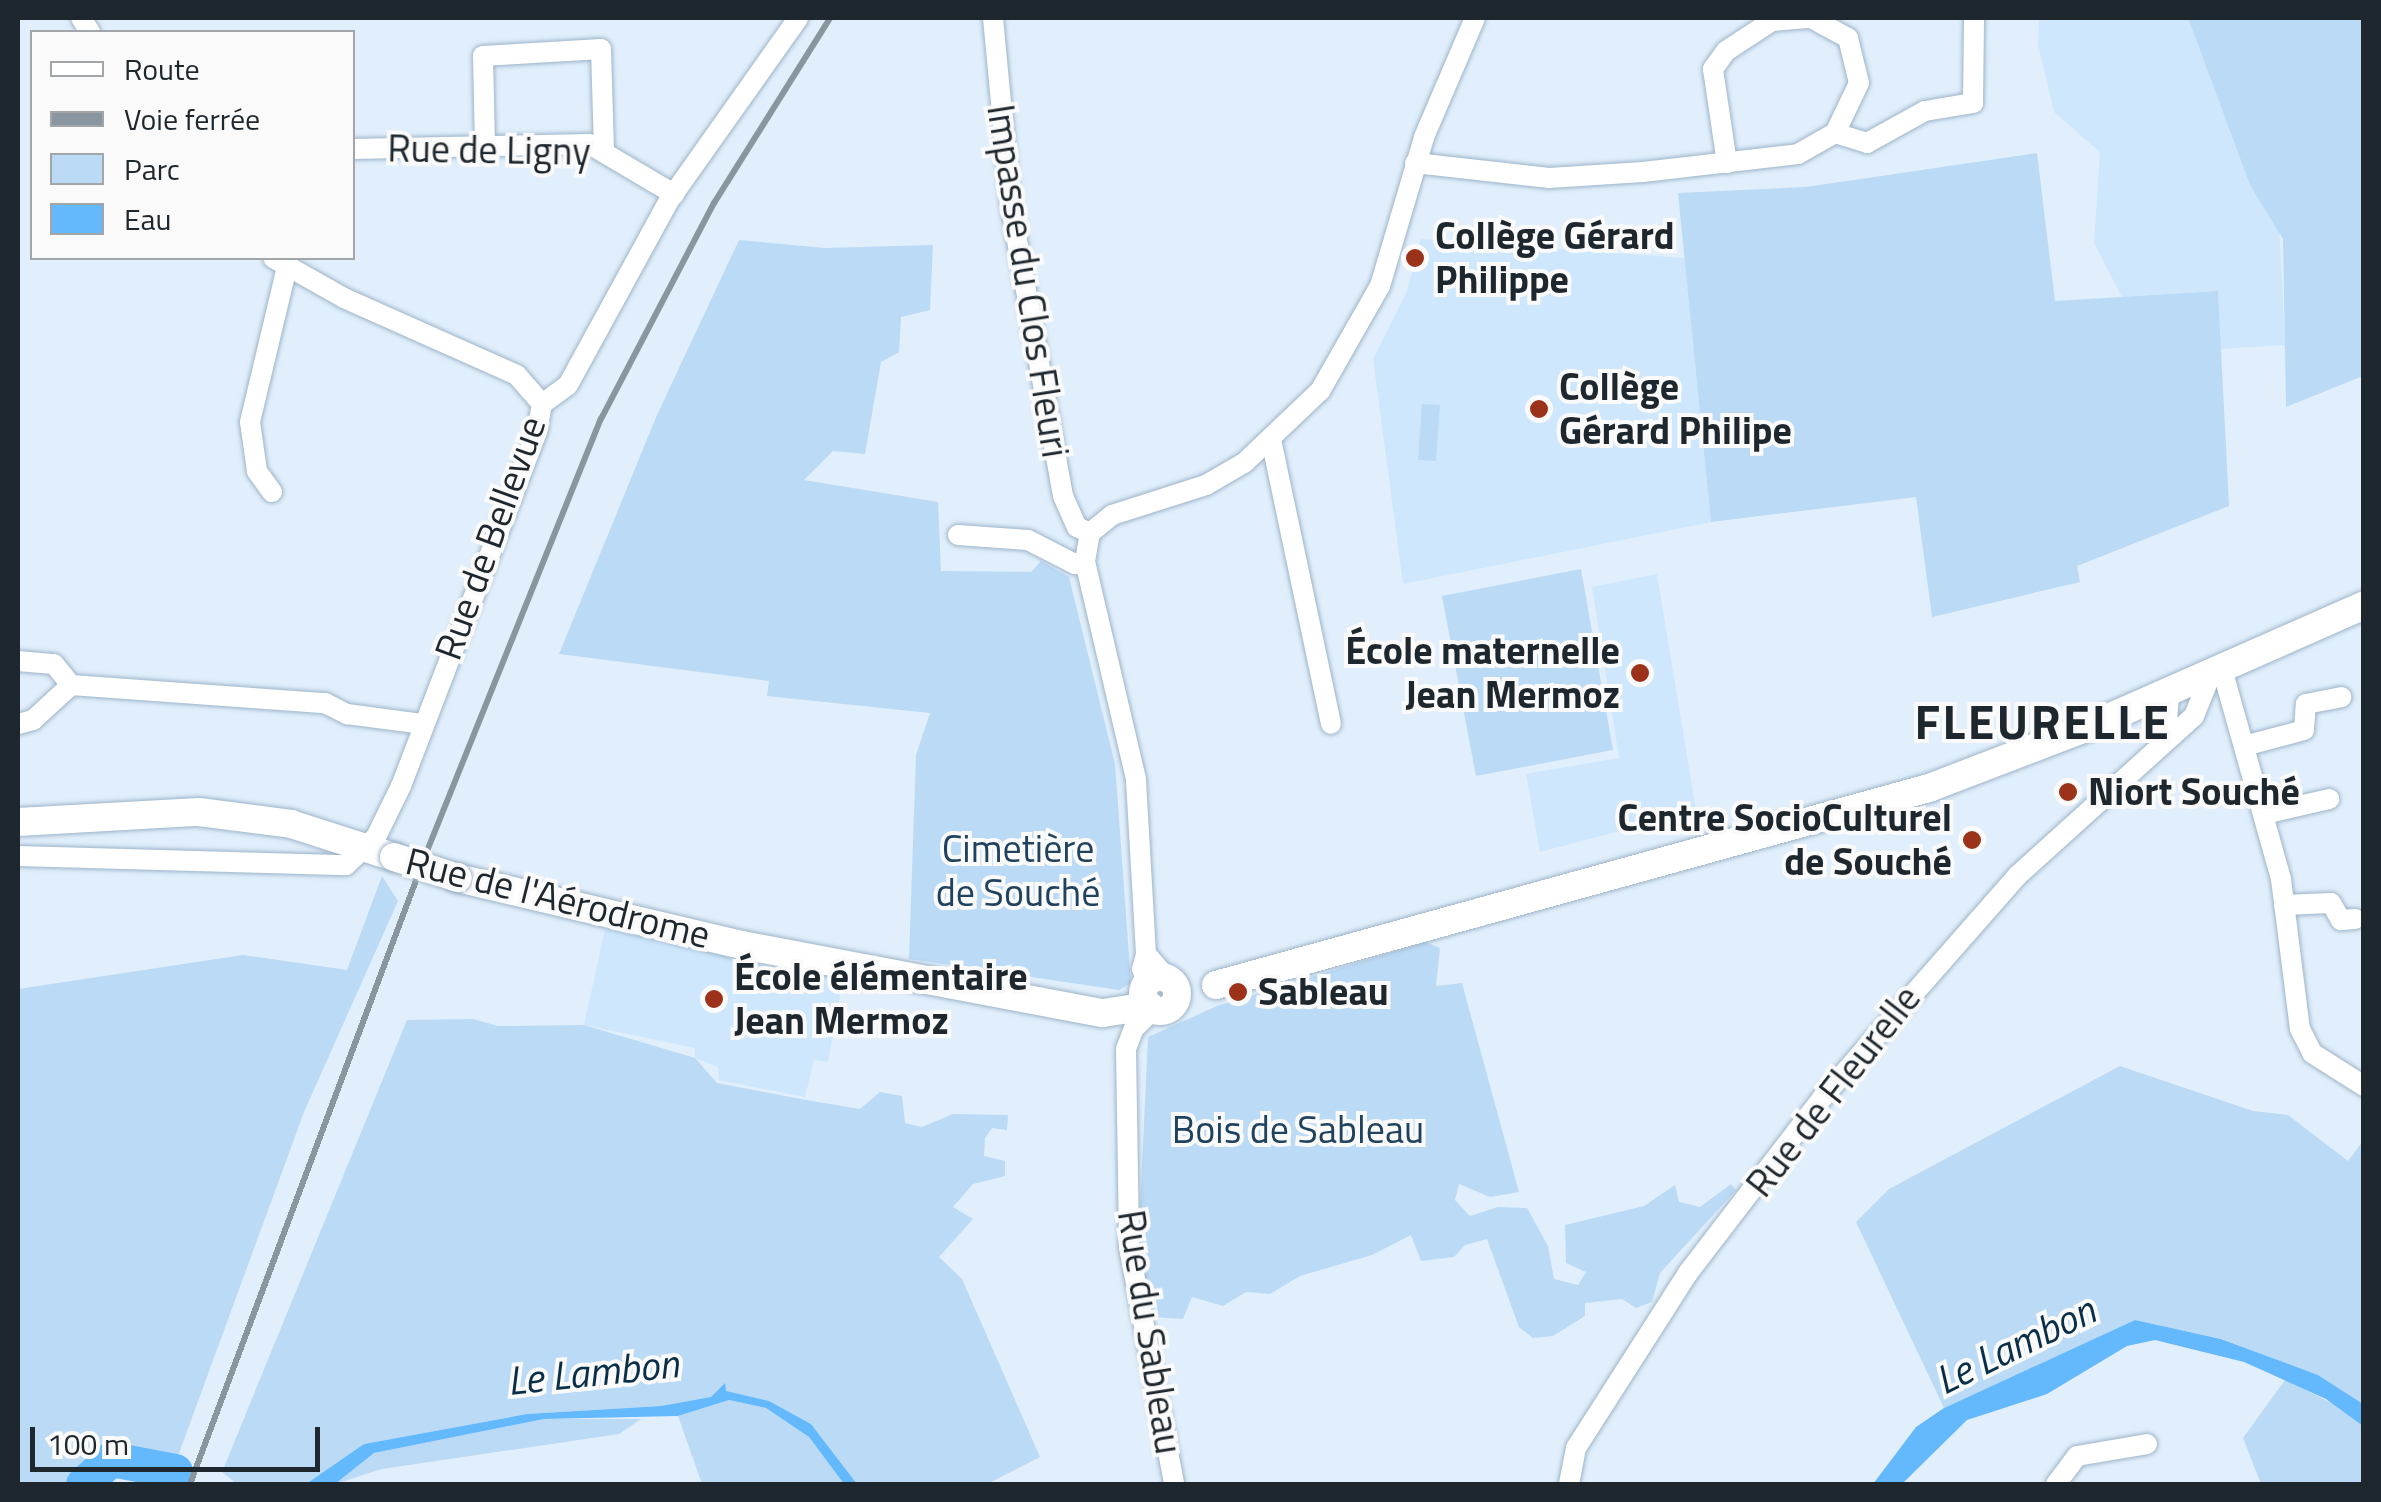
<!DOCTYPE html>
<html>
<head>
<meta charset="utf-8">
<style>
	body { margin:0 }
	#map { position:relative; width:2381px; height:1502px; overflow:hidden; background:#e1effc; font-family:"Titillium Web",sans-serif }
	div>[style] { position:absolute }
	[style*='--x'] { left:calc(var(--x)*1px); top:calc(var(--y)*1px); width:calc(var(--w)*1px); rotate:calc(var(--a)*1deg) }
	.built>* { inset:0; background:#cee7fc }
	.green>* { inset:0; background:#bbdaf5 }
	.water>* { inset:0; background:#64b8fc }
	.river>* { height:35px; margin:-17.5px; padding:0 17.5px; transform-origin:17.5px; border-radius:17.5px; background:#64b8fc }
	.roads { filter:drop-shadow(0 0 2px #9db4c8) drop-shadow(0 0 2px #9db4c8) }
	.street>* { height:20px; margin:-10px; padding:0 10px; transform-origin:10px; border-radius:10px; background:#fff }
	.secondary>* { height:28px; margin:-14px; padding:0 14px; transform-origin:14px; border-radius:14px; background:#fff }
	.secondary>.ring { margin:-14px; padding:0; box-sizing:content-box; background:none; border:28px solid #fff; border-radius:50% }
	.rail>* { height:6px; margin:-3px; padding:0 3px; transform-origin:3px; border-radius:3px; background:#89959f }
	.bridges { filter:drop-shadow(0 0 2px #9db4c8) drop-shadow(0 0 2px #9db4c8) }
	.secondary-bridge>* { height:28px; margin:-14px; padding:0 14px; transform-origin:14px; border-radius:14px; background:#fff }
	.dots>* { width:28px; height:28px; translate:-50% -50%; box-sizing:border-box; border:5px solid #fafafa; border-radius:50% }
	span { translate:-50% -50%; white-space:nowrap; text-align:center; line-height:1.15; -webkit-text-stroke:8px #fafafa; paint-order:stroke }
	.street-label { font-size:38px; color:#1e272e }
	.poi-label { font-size:38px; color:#1e272e; font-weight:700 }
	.left { translate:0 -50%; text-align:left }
	.right { translate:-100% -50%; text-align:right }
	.park-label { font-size:38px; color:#1f425e }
	.water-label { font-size:40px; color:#092e48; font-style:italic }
	.district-label { font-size:48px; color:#1e272e; font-weight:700; letter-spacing:2.5px }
	.frame { position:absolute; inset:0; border:20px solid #1e272e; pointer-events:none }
	.legend { position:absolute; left:30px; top:30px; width:325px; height:230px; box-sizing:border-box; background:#fafafa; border:2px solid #a2a6a8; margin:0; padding:12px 18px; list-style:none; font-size:30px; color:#1e272e }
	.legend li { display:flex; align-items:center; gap:20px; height:50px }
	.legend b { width:50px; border:2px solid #a2a6a8 }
	.scale { position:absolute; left:30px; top:1427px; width:290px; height:45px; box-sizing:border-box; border:5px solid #1e272e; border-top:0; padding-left:12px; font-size:30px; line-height:35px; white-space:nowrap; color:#1e272e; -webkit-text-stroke:8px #fafafa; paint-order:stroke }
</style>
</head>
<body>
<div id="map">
	<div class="built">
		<div style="clip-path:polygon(2039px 18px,2188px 18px,2250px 185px,2279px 224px,2285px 345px,2220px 349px,2218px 291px,2122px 297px,2094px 243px,2100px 152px,2054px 112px,2038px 44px)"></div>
		<div style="clip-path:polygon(1421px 239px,1685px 258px,1711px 522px,1403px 584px,1373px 359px,1407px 291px)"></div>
		<div style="clip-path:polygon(1657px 574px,1696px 811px,1540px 852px,1526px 774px,1619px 758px,1592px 587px)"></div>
		<div style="clip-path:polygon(605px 929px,769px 966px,844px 974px,828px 1062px,814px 1060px,805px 1097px,719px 1080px,718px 1067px,695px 1058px,695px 1048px,584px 1025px)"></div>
	</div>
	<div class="green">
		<div style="clip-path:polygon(2188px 18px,2363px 18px,2363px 376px,2286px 407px,2283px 239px,2250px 185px)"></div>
		<div style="clip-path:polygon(2037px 153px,2055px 301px,2218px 291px,2229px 506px,2077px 566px,2080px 582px,1932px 617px,1916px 497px,1711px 522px,1678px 193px,1806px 187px)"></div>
		<div style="clip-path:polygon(739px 240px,825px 248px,933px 245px,930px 310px,901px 317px,899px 352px,881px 362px,865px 454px,833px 451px,804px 480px,938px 502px,941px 571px,1031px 572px,1041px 561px,1069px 577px,1115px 764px,1131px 983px,1119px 990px,909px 959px,916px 755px,930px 713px,767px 696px,769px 681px,559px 654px,657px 415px)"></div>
		<div style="clip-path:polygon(1422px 404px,1440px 405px,1436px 461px,1418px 460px)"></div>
		<div style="clip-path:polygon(1581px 569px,1613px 750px,1476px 776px,1442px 596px)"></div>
		<div style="clip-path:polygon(382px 876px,398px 901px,304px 1112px,178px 1456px,126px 1448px,109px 1451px,74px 1484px,18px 1484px,18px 989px,243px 955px,347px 970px)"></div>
		<div style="clip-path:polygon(1425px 942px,1440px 948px,1436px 986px,1462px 983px,1519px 1192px,1490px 1197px,1459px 1184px,1455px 1200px,1470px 1216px,1498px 1207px,1527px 1208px,1548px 1246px,1554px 1279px,1578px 1285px,1586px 1272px,1566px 1263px,1565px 1225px,1644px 1206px,1675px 1185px,1679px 1202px,1700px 1207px,1731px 1184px,1736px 1190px,1660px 1273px,1652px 1302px,1636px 1308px,1622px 1299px,1585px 1303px,1585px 1316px,1553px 1336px,1533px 1338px,1519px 1327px,1487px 1239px,1465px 1245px,1454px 1257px,1421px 1261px,1411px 1235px,1372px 1255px,1300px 1276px,1270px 1294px,1246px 1292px,1223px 1306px,1192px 1297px,1183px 1319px,1152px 1317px,1138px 1250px,1148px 1037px,1217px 1006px)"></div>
		<div style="clip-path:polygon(473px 1019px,498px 1026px,584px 1025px,695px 1058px,717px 1083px,806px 1100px,860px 1109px,880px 1092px,902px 1096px,905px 1123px,922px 1127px,953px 1114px,1008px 1115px,1007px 1130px,992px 1128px,985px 1138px,984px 1156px,1005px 1161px,1005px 1176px,973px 1184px,953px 1207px,973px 1219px,939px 1257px,962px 1279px,1040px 1457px,987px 1484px,857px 1484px,811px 1424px,769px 1401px,725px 1391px,725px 1384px,712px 1397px,661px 1406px,527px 1414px,364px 1444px,306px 1484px,237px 1484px,222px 1472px,407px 1020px)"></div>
		<div style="clip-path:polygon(2120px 1066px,2253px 1111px,2288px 1115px,2348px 1161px,2363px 1141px,2363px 1404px,2318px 1375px,2222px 1339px,2135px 1320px,1944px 1408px,1856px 1222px,1889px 1189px)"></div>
		<div style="clip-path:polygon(2285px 1380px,2348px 1411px,2363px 1426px,2363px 1484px,2261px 1484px,2243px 1438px)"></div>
		<div style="clip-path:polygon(729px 1400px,766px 1408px,809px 1437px,844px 1484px,702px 1484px,678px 1416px)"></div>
		<div style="clip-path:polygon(544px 1419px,641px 1419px,619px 1434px,382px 1469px,335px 1484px,374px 1453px)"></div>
	</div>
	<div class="water">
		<div style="clip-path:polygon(2135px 1320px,2221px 1339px,2318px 1375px,2363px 1404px,2363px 1426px,2326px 1399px,2244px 1362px,2155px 1340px,2127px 1346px,2047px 1394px,1967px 1420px,1902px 1484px,1873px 1484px,1916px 1427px,1944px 1408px)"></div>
		<div style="clip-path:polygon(725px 1383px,726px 1391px,769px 1401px,811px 1424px,857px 1484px,844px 1484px,809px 1437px,766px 1408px,729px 1400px,678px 1416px,544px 1419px,374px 1453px,335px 1484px,306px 1484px,364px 1444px,527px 1414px,661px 1406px,711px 1397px)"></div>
		<div style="clip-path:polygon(126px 1448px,146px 1450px,138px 1468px,112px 1469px,96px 1484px,74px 1484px,109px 1451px)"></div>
	</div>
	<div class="river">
		<div style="--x:83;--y:1484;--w:38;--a:-42"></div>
		<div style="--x:111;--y:1459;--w:65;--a:10.6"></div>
	</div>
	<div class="roads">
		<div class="street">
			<div style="--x:81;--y:18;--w:17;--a:57"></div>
			<div style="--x:993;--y:18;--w:190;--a:84.6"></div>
			<div style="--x:1011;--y:207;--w:294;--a:79.8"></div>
			<div style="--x:1063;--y:496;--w:34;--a:66"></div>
			<div style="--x:1077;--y:527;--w:14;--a:25"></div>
			<div style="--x:1811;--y:18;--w:42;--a:28.4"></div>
			<div style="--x:1848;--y:38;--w:46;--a:76.3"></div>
			<div style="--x:1859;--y:83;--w:55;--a:115.6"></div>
			<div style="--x:1835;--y:133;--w:34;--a:17"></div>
			<div style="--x:1867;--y:143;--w:66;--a:-28.9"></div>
			<div style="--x:1925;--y:111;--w:49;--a:-9.5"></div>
			<div style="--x:1973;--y:103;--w:85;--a:-89.3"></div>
			<div style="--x:485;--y:145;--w:89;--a:-91.3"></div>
			<div style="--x:483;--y:56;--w:118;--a:-3.4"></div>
			<div style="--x:601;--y:49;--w:100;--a:88.3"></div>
			<div style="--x:352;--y:149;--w:237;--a:-1.2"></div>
			<div style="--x:589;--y:144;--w:99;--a:30.5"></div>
			<div style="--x:1415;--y:163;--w:135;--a:6.4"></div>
			<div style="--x:1549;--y:178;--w:94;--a:-3.7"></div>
			<div style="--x:1643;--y:172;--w:156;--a:-6.6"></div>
			<div style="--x:1798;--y:154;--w:43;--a:-29.6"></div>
			<div style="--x:1727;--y:163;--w:95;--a:-98.5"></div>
			<div style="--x:1713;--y:69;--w:22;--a:-54"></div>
			<div style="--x:1726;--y:51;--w:55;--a:-33.1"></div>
			<div style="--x:1772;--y:21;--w:35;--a:-5"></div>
			<div style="--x:542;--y:404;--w:32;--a:-36"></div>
			<div style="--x:568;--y:385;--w:212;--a:-61.3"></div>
			<div style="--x:670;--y:199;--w:222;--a:-54.7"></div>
			<div style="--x:1272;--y:444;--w:286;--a:78.1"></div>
			<div style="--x:272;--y:492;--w:26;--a:-126"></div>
			<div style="--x:257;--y:471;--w:49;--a:-98.1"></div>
			<div style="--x:250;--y:422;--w:159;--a:-76.6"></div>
			<div style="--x:958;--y:535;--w:70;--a:4.1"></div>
			<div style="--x:1028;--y:540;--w:53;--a:27.1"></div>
			<div style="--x:1075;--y:564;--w:10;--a:-17"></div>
			<div style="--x:18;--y:661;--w:36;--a:5"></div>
			<div style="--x:54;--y:664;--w:27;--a:51"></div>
			<div style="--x:71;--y:685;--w:255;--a:4.1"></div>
			<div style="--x:325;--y:703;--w:25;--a:27"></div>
			<div style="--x:347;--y:714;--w:77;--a:7.5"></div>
			<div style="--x:2222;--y:669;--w:218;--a:74.3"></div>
			<div style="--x:2281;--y:879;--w:151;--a:82.8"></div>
			<div style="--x:2300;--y:1029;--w:27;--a:63"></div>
			<div style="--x:2312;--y:1053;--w:62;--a:32.4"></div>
			<div style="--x:18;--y:724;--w:16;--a:-15"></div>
			<div style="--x:33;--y:720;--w:52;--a:-42.6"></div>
			<div style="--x:2159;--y:742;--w:21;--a:-67"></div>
			<div style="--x:2167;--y:723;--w:31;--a:-86"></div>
			<div style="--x:2244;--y:746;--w:62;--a:-14.9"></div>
			<div style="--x:2304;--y:730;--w:26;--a:-86"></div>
			<div style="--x:2306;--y:704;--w:36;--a:-11"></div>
			<div style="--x:2264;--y:814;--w:67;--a:-13"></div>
			<div style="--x:18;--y:856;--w:328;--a:1.6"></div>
			<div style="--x:346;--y:865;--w:41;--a:-43"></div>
			<div style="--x:376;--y:837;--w:57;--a:-63.9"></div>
			<div style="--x:401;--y:786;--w:379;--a:-69"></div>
			<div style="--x:537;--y:432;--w:28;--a:-80"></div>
			<div style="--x:542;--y:404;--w:38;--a:-131"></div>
			<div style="--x:517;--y:375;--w:189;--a:-156"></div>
			<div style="--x:344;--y:298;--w:81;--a:-150.6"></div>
			<div style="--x:2284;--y:905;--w:47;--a:-2.4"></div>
			<div style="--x:2331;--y:903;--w:20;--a:60"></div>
			<div style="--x:2341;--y:920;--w:14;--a:-4"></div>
			<div style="--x:1146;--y:954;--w:175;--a:-93.3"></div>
			<div style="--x:1136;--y:779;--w:224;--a:-103.2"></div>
			<div style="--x:1085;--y:561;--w:28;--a:-80"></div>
			<div style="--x:1090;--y:533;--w:28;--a:-39"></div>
			<div style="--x:1112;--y:515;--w:99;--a:-17.7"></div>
			<div style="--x:1206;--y:485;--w:44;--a:-30.1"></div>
			<div style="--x:1244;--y:463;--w:105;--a:-43.5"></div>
			<div style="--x:1320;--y:391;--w:121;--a:-60.3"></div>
			<div style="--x:1380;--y:286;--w:155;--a:-73.5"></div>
			<div style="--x:1424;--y:137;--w:129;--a:-66.8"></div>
			<div style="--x:1148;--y:982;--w:14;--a:-115"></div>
			<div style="--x:1142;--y:969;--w:16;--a:-75"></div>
			<div style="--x:1146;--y:954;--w:32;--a:49"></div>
			<div style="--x:1154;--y:1009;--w:28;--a:136"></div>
			<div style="--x:1134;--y:1028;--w:22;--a:111"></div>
			<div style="--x:1126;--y:1049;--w:198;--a:89.1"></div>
			<div style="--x:1129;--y:1247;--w:241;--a:79.2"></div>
			<div style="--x:1569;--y:1484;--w:37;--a:-79"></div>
			<div style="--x:1576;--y:1448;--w:208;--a:-57.4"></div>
			<div style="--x:1688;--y:1273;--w:222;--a:-52.5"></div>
			<div style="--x:1823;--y:1097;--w:294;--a:-48.7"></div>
			<div style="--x:2017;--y:876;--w:239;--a:-42.1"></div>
			<div style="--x:2194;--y:716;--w:48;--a:-67.8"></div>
			<div style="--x:2056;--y:1484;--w:35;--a:-53"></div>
			<div style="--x:2077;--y:1456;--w:71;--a:-9.7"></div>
		</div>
		<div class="secondary">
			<div style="--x:18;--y:822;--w:181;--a:-3.2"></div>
			<div style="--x:199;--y:812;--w:93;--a:7.4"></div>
			<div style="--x:291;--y:824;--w:108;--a:17.8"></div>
			<div style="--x:458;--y:878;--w:292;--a:13.3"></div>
			<div style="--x:742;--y:945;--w:367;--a:10.7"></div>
			<div style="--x:1103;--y:1013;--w:47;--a:-8.7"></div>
			<div class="ring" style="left:1143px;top:977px;width:6px;height:6px"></div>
			<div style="--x:1216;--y:985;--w:740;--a:-15.45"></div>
			<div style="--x:1929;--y:788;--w:170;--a:-21"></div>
			<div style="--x:2088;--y:727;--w:302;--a:-23.8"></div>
		</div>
	</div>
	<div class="rail">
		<div style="--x:190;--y:1484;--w:676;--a:-69.47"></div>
		<div style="--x:427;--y:851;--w:466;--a:-68.1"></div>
		<div style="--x:601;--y:419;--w:244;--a:-62.4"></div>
		<div style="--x:714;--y:203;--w:218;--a:-57.9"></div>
	</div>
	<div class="bridges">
		<div class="secondary-bridge">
			<div style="--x:394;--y:857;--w:67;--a:18.2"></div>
		</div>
	</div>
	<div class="dots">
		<div style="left:1415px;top:258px;background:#9b3219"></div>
		<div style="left:1539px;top:409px;background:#9b3219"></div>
		<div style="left:1640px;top:673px;background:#9b3219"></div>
		<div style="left:2068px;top:792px;background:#9b3219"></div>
		<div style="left:1972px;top:840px;background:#9b3219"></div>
		<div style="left:1238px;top:992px;background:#9b3219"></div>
		<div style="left:714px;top:999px;background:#9b3219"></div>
	</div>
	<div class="street-label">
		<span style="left:489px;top:150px;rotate:1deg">Rue de Ligny</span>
		<span style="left:1028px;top:281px;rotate:81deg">Impasse du Clos Fleuri</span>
		<span style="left:490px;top:538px;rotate:-70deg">Rue de Bellevue</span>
		<span style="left:558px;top:898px;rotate:14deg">Rue de l'Aérodrome</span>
		<span style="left:1833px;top:1091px;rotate:-52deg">Rue de Fleurelle</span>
		<span style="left:1150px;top:1332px;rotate:81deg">Rue du Sableau</span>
	</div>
	<div class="poi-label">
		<span class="left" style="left:1435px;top:258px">Collège Gérard<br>Philippe</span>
		<span class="left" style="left:1559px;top:409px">Collège<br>Gérard Philipe</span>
		<span class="right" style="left:1620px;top:673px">École maternelle<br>Jean Mermoz</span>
		<span class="left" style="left:2088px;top:792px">Niort Souché</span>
		<span class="right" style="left:1952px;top:840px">Centre SocioCulturel<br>de Souché</span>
		<span class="left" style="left:734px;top:999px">École élémentaire<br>Jean Mermoz</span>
		<span class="left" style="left:1258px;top:992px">Sableau</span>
	</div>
	<div class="park-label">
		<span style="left:1018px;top:871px">Cimetière<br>de Souché</span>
		<span style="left:1298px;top:1130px">Bois de Sableau</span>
	</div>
	<div class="water-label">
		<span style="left:2015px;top:1345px;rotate:-26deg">Le Lambon</span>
		<span style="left:593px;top:1372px;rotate:-6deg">Le Lambon</span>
	</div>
	<div class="district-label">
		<span style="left:2043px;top:722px">FLEURELLE</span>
	</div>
	<div class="frame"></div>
	<ul class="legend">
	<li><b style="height:12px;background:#fff"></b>Route</li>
	<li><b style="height:12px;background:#89959f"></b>Voie ferrée</li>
	<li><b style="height:28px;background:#bbdaf5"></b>Parc</li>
	<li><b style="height:28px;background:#64b8fc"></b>Eau</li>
	</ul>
	<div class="scale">100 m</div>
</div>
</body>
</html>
